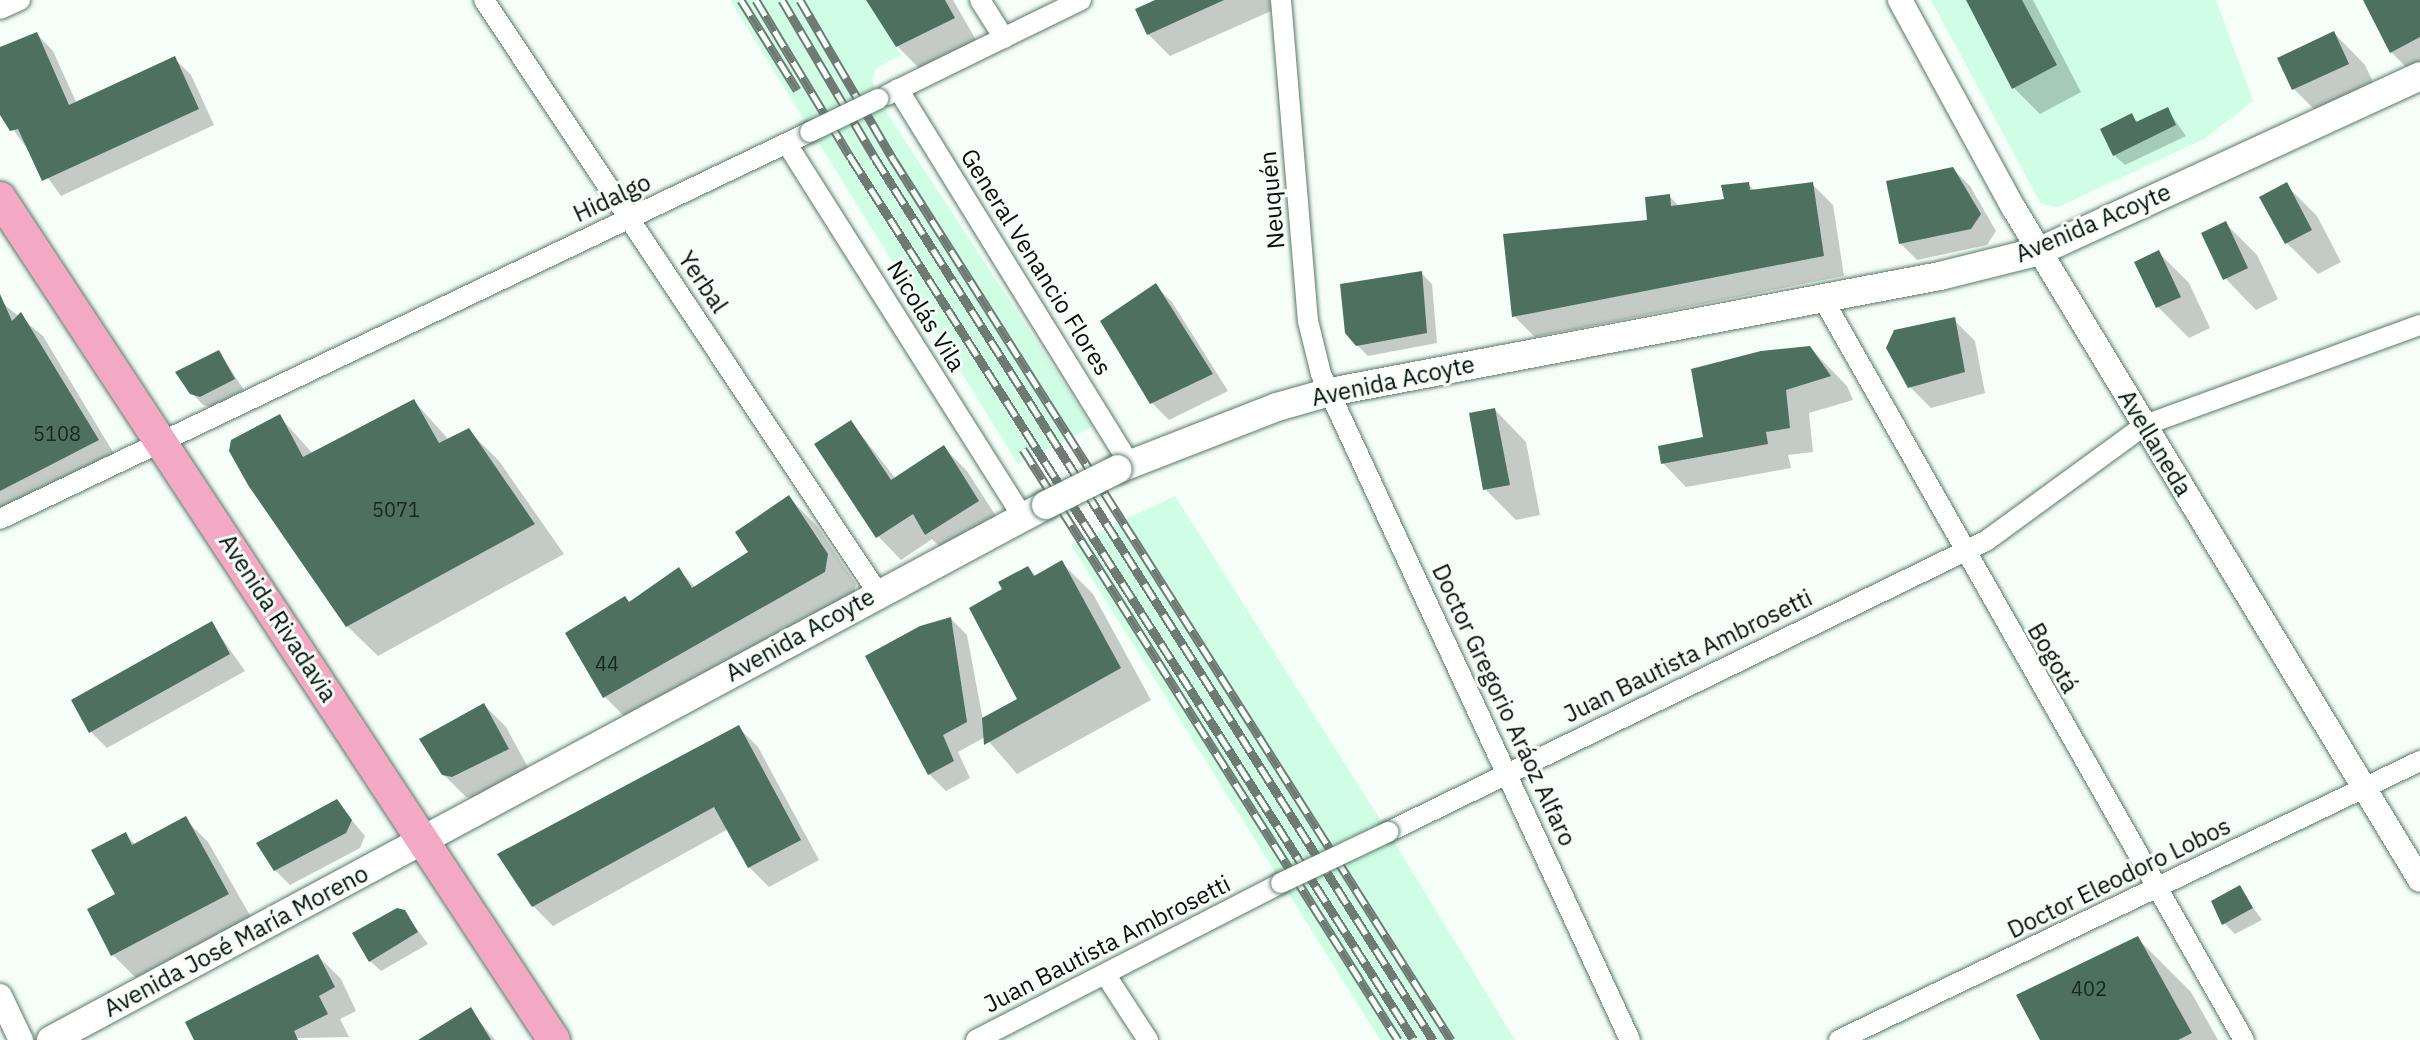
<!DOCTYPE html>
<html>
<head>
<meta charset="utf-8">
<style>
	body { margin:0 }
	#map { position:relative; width:2420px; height:1040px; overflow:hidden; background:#f6fef9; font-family:"IBM Plex Sans",sans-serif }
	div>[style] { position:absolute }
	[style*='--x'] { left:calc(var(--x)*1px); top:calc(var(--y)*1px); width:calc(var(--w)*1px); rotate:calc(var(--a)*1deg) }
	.built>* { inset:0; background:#cffee4 }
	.shadow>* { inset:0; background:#0003 }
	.building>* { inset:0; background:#4e715f }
	.roads { filter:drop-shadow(0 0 2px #577a68) drop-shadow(0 0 2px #577a68) }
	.minor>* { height:20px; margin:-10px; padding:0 10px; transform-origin:10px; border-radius:10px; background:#fff }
	.tertiary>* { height:24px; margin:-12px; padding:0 12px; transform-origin:12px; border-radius:12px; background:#fff }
	.secondary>* { height:28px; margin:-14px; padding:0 14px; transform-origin:14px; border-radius:14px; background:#fff }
	.primary>* { height:32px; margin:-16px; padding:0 16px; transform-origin:16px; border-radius:16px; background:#f3a8c3 }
	.rail>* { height:9px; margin-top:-4.5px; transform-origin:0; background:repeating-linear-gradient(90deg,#f6fef9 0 18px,#707a74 0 36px); box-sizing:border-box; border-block:2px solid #707a74 }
	.bridges { filter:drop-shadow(0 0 2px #577a68) drop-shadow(0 0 2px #577a68) }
	.minor-bridge>* { height:20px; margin:-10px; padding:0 10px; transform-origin:10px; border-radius:10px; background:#fff }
	.secondary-bridge>* { height:28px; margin:-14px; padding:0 14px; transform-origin:14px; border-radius:14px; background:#fff }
	span { translate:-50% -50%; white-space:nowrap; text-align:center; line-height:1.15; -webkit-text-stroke:6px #f6fef9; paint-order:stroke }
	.number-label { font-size:20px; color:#16281e }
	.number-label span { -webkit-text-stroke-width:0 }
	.street-label { font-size:24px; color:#030f08 }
</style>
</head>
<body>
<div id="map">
	<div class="built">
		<div style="clip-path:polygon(730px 0,866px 0,901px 55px,876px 68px,872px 80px,878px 99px,1092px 427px,1018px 464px)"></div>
		<div style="clip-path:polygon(1931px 0,2216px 0,2253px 101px,2204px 139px,2058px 207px,2041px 204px)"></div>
		<div style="clip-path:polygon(1175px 496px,1388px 832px,1515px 1040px,1380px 1040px,1071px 545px)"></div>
	</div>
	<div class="shadow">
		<div style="clip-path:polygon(869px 0,953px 0,976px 40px,919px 68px,897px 46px)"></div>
		<div style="clip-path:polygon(1161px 0,1270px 0,1271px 11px,1170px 56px,1148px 34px)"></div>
		<div style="clip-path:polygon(1968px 0,2033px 0,2081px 92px,2040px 114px,2014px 88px)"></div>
		<div style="clip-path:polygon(2365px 0,2420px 0,2420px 73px,2415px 76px,2391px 52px)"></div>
		<div style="clip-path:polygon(2334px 33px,2365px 65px,2379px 95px,2325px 120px,2294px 89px)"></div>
		<div style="clip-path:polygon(37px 34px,53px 51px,77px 104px,175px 59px,191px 75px,214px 125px,61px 196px,0 111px,0 49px)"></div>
		<div style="clip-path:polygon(2167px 109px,2186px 136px,2125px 165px,2114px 155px,2132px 116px,2139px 123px)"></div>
		<div style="clip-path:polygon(1953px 169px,1970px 186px,1996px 231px,1987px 245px,1917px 260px,1900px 243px)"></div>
		<div style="clip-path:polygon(1748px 184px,1755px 191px,1812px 184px,1833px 205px,1844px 276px,1535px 337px,1514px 316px,1649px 222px,1669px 196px,1680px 207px,1726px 201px)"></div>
		<div style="clip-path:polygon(2286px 185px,2317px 216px,2341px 262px,2318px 274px,2287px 243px,2262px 198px)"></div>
		<div style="clip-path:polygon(2226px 224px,2257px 255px,2278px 299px,2256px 310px,2225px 278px)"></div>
		<div style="clip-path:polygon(2158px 252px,2189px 283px,2210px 328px,2189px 338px,2158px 307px)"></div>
		<div style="clip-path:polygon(1421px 273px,1432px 284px,1437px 343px,1368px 356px,1357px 345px)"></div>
		<div style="clip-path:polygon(1155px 286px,1172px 302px,1228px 391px,1169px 420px,1152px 403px,1103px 321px)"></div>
		<div style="clip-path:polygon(0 301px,43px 336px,119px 462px,0 523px)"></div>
		<div style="clip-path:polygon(1954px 320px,1975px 341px,1985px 393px,1931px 408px,1910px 387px)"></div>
		<div style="clip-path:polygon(1810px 348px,1847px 386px,1853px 400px,1809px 413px,1813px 452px,1788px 455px,1791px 468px,1686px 487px,1663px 463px,1705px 439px)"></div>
		<div style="clip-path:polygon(219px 352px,244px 390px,212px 407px,203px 405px,192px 393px)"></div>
		<div style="clip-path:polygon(414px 401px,449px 440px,469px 431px,499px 461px,564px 554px,378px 656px,347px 626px,280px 417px,313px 454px)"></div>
		<div style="clip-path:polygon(1495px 410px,1526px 442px,1540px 515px,1516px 520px,1485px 489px)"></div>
		<div style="clip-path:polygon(851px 422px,896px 479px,944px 448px,967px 471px,1001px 524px,950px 557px,932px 539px,901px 560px,878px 536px)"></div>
		<div style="clip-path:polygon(789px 498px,817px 526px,856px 584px,852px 601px,633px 725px,605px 697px,630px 603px,679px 570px,696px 588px,750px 552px)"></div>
		<div style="clip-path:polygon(1061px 562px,1093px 594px,1151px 700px,1017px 774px,985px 737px,958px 752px,970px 778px,946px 791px,929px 774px,951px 619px,967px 635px,985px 731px,1020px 699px,1005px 590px,1028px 568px,1036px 576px)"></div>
		<div style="clip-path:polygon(212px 624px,245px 671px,107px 748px,91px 732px)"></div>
		<div style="clip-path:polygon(484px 705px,506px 727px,530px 771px,475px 798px,466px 797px,443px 774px)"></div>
		<div style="clip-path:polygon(738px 727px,758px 747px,819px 860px,769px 887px,749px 867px,728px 829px,553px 926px,533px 906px)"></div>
		<div style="clip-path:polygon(336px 801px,365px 836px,360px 848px,290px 885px,275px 870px)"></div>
		<div style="clip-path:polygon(185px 819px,208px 842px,251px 917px,136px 978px,113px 955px,125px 834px,136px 845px)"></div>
		<div style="clip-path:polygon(2239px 888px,2262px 920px,2235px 934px,2224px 923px)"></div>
		<div style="clip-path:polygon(404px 912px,428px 944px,381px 971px,370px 961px)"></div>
		<div style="clip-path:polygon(2137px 938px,2191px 992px,2218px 1040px,2042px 1040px)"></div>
		<div style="clip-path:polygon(318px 956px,341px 979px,356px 1011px,340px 1019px,349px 1037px,197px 1040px)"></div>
		<div style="clip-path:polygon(470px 1010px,495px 1040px,437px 1040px)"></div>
	</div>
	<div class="building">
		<div style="clip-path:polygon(866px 0,945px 0,955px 18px,896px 47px)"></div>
		<div style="clip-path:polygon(1155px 0,1224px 0,1147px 35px,1135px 9px)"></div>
		<div style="clip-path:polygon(1966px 0,2022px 0,2057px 65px,2012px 89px)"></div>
		<div style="clip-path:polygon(2363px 0,2420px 0,2420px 37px,2390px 53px)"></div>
		<div style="clip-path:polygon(2334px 31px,2349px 64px,2292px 90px,2277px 58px)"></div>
		<div style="clip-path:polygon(37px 32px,69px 105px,175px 56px,199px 109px,42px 181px,18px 129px,10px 131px,0 115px,0 47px)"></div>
		<div style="clip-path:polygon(2168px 107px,2176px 125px,2113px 156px,2100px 129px,2132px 113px,2136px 122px)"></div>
		<div style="clip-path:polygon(1953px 167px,1981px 214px,1971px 229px,1899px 244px,1886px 181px)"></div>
		<div style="clip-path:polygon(1749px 182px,1750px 190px,1813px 182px,1824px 256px,1512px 317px,1503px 234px,1647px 220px,1645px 197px,1670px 194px,1671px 206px,1724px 199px,1721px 185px)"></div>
		<div style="clip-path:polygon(2287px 182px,2312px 230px,2285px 244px,2259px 197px)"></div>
		<div style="clip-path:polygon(2226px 221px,2248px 268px,2223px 280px,2201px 233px)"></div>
		<div style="clip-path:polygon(2159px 250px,2181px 297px,2156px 308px,2134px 262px)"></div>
		<div style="clip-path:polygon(1422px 271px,1427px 333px,1356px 346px,1345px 333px,1340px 284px)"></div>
		<div style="clip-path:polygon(1156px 283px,1213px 374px,1150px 404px,1100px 321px)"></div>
		<div style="clip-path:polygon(0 294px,12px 321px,21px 312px,99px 440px,0 491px)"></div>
		<div style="clip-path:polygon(1955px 317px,1965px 372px,1908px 388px,1886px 348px,1894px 330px)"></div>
		<div style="clip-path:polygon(1810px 346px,1831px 376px,1786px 390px,1790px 428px,1766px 432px,1768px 444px,1661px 464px,1658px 446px,1703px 437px,1691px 369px,1761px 351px)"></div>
		<div style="clip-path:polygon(219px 350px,235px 379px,200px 397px,190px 394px,175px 372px)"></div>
		<div style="clip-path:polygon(414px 399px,439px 443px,469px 428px,535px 524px,346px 627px,248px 485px,229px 451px,231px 440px,280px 414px,303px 457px)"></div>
		<div style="clip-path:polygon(1495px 408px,1510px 485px,1483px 490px,1469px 413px)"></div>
		<div style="clip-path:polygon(851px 420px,891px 480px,944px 445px,979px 501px,925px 535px,913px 514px,876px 538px,814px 444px)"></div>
		<div style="clip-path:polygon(789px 495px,828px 554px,825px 572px,603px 698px,565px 633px,625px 596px,629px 602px,679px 567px,692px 588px,748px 552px,735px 532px)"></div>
		<div style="clip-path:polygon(1062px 560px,1121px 668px,984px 745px,982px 718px,1017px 699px,969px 608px,1002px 589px,998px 582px,1028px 566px,1034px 576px)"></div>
		<div style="clip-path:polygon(951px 617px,967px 722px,943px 735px,954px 761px,928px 775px,865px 656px,920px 626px)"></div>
		<div style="clip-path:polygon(212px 621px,230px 654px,89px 733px,71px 700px)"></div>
		<div style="clip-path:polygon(484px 703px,509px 749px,452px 777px,442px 775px,419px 739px)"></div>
		<div style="clip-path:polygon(739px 725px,801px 840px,748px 868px,714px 807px,532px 907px,497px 854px)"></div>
		<div style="clip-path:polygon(337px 799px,352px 820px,346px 833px,274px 871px,256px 843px)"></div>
		<div style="clip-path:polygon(186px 816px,229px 894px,111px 956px,87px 909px,115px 894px,91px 850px,126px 832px,132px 845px)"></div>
		<div style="clip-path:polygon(2240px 885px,2253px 908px,2222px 925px,2211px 901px)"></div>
		<div style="clip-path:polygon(397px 908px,405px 910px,418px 932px,369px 962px,352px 933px)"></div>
		<div style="clip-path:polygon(2138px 936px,2192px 1033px,2178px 1040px,2040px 1040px,2016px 995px)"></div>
		<div style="clip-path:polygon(318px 954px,335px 987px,319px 996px,328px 1014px,294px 1031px,298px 1040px,194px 1040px,185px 1022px)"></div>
		<div style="clip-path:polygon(471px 1007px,491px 1040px,418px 1040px)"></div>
	</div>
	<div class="roads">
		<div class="minor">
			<div style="--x:484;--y:0;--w:712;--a:56.4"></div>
			<div style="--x:980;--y:0;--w:45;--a:57.7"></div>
			<div style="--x:1281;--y:0;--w:322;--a:85.2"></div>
			<div style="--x:1308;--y:321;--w:55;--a:76.2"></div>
			<div style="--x:1321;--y:374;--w:734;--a:65.11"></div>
			<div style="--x:0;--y:9;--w:22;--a:-24"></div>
			<div style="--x:898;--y:89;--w:440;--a:58.3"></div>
			<div style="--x:887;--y:95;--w:216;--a:-26.1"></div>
			<div style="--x:787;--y:144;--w:440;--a:57.7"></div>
			<div style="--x:1823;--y:299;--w:852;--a:60.4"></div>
			<div style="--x:0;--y:519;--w:898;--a:-25.54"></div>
			<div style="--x:1388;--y:832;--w:665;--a:-25.95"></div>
			<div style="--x:1986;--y:541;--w:197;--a:-36.1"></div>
			<div style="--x:2145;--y:425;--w:293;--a:-20"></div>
			<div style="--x:1105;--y:974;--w:79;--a:56.9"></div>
			<div style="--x:976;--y:1040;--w:343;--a:-27.2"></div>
			<div style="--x:1839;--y:1040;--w:645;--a:-25.65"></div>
		</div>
		<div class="tertiary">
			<div style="--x:1900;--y:0;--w:236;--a:61.4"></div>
			<div style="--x:2013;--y:207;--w:786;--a:58.84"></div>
			<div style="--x:0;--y:996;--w:49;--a:64.5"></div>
		</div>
		<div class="secondary">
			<div style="--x:1118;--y:469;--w:171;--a:-21.3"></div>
			<div style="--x:1277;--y:407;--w:55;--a:-15.8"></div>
			<div style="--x:1330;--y:392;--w:621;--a:-10.77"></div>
			<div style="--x:1940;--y:276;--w:103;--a:-14"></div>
			<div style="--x:2040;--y:251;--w:418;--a:-24.7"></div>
			<div style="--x:51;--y:1040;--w:1130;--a:-28.27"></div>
		</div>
		<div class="primary">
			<div style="--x:0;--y:198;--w:1008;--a:56.66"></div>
		</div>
	</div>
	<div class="rail">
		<div style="--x:741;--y:0;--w:106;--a:58.1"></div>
		<div style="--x:756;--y:0;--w:184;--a:59"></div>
		<div style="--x:851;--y:158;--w:1046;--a:57.45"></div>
		<div style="--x:782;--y:0;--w:183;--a:59.5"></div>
		<div style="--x:875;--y:158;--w:1044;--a:57.68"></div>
		<div style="--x:800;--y:0;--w:184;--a:59.7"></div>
		<div style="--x:893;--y:159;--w:1043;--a:57.65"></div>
		<div style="--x:1023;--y:449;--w:700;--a:57.6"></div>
	</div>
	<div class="bridges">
		<div class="minor-bridge">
			<div style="--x:810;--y:132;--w:76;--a:-25.9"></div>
			<div style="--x:1281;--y:883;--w:119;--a:-25.5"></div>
		</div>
		<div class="secondary-bridge">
			<div style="--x:1046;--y:505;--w:80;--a:-26.6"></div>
		</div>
	</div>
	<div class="number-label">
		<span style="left:57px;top:433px">5108</span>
		<span style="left:396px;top:509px">5071</span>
		<span style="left:607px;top:663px">44</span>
		<span style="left:2089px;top:988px">402</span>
	</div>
	<div class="street-label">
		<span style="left:612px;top:198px;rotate:-25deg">Hidalgo</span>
		<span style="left:1272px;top:200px;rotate:-95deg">Neuquén</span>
		<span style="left:2093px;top:223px;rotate:-23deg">Avenida Acoyte</span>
		<span style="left:1036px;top:262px;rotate:58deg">General Venancio Flores</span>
		<span style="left:703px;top:282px;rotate:56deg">Yerbal</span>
		<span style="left:926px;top:316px;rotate:58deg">Nicolás Vila</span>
		<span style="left:1393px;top:381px;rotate:-12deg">Avenida Acoyte</span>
		<span style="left:2155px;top:443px;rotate:59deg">Avellaneda</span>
		<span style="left:278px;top:618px;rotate:57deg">Avenida Rivadavia</span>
		<span style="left:800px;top:635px;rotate:-29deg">Avenida Acoyte</span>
		<span style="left:1688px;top:656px;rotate:-26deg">Juan Bautista Ambrosetti</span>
		<span style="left:2053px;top:658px;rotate:60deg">Bogotá</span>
		<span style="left:1504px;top:705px;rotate:65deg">Doctor Gregorio Aráoz Alfaro</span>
		<span style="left:2119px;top:878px;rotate:-26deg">Doctor Eleodoro Lobos</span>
		<span style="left:236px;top:941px;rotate:-28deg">Avenida José María Moreno</span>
		<span style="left:1107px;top:944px;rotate:-27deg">Juan Bautista Ambrosetti</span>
	</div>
</div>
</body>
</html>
